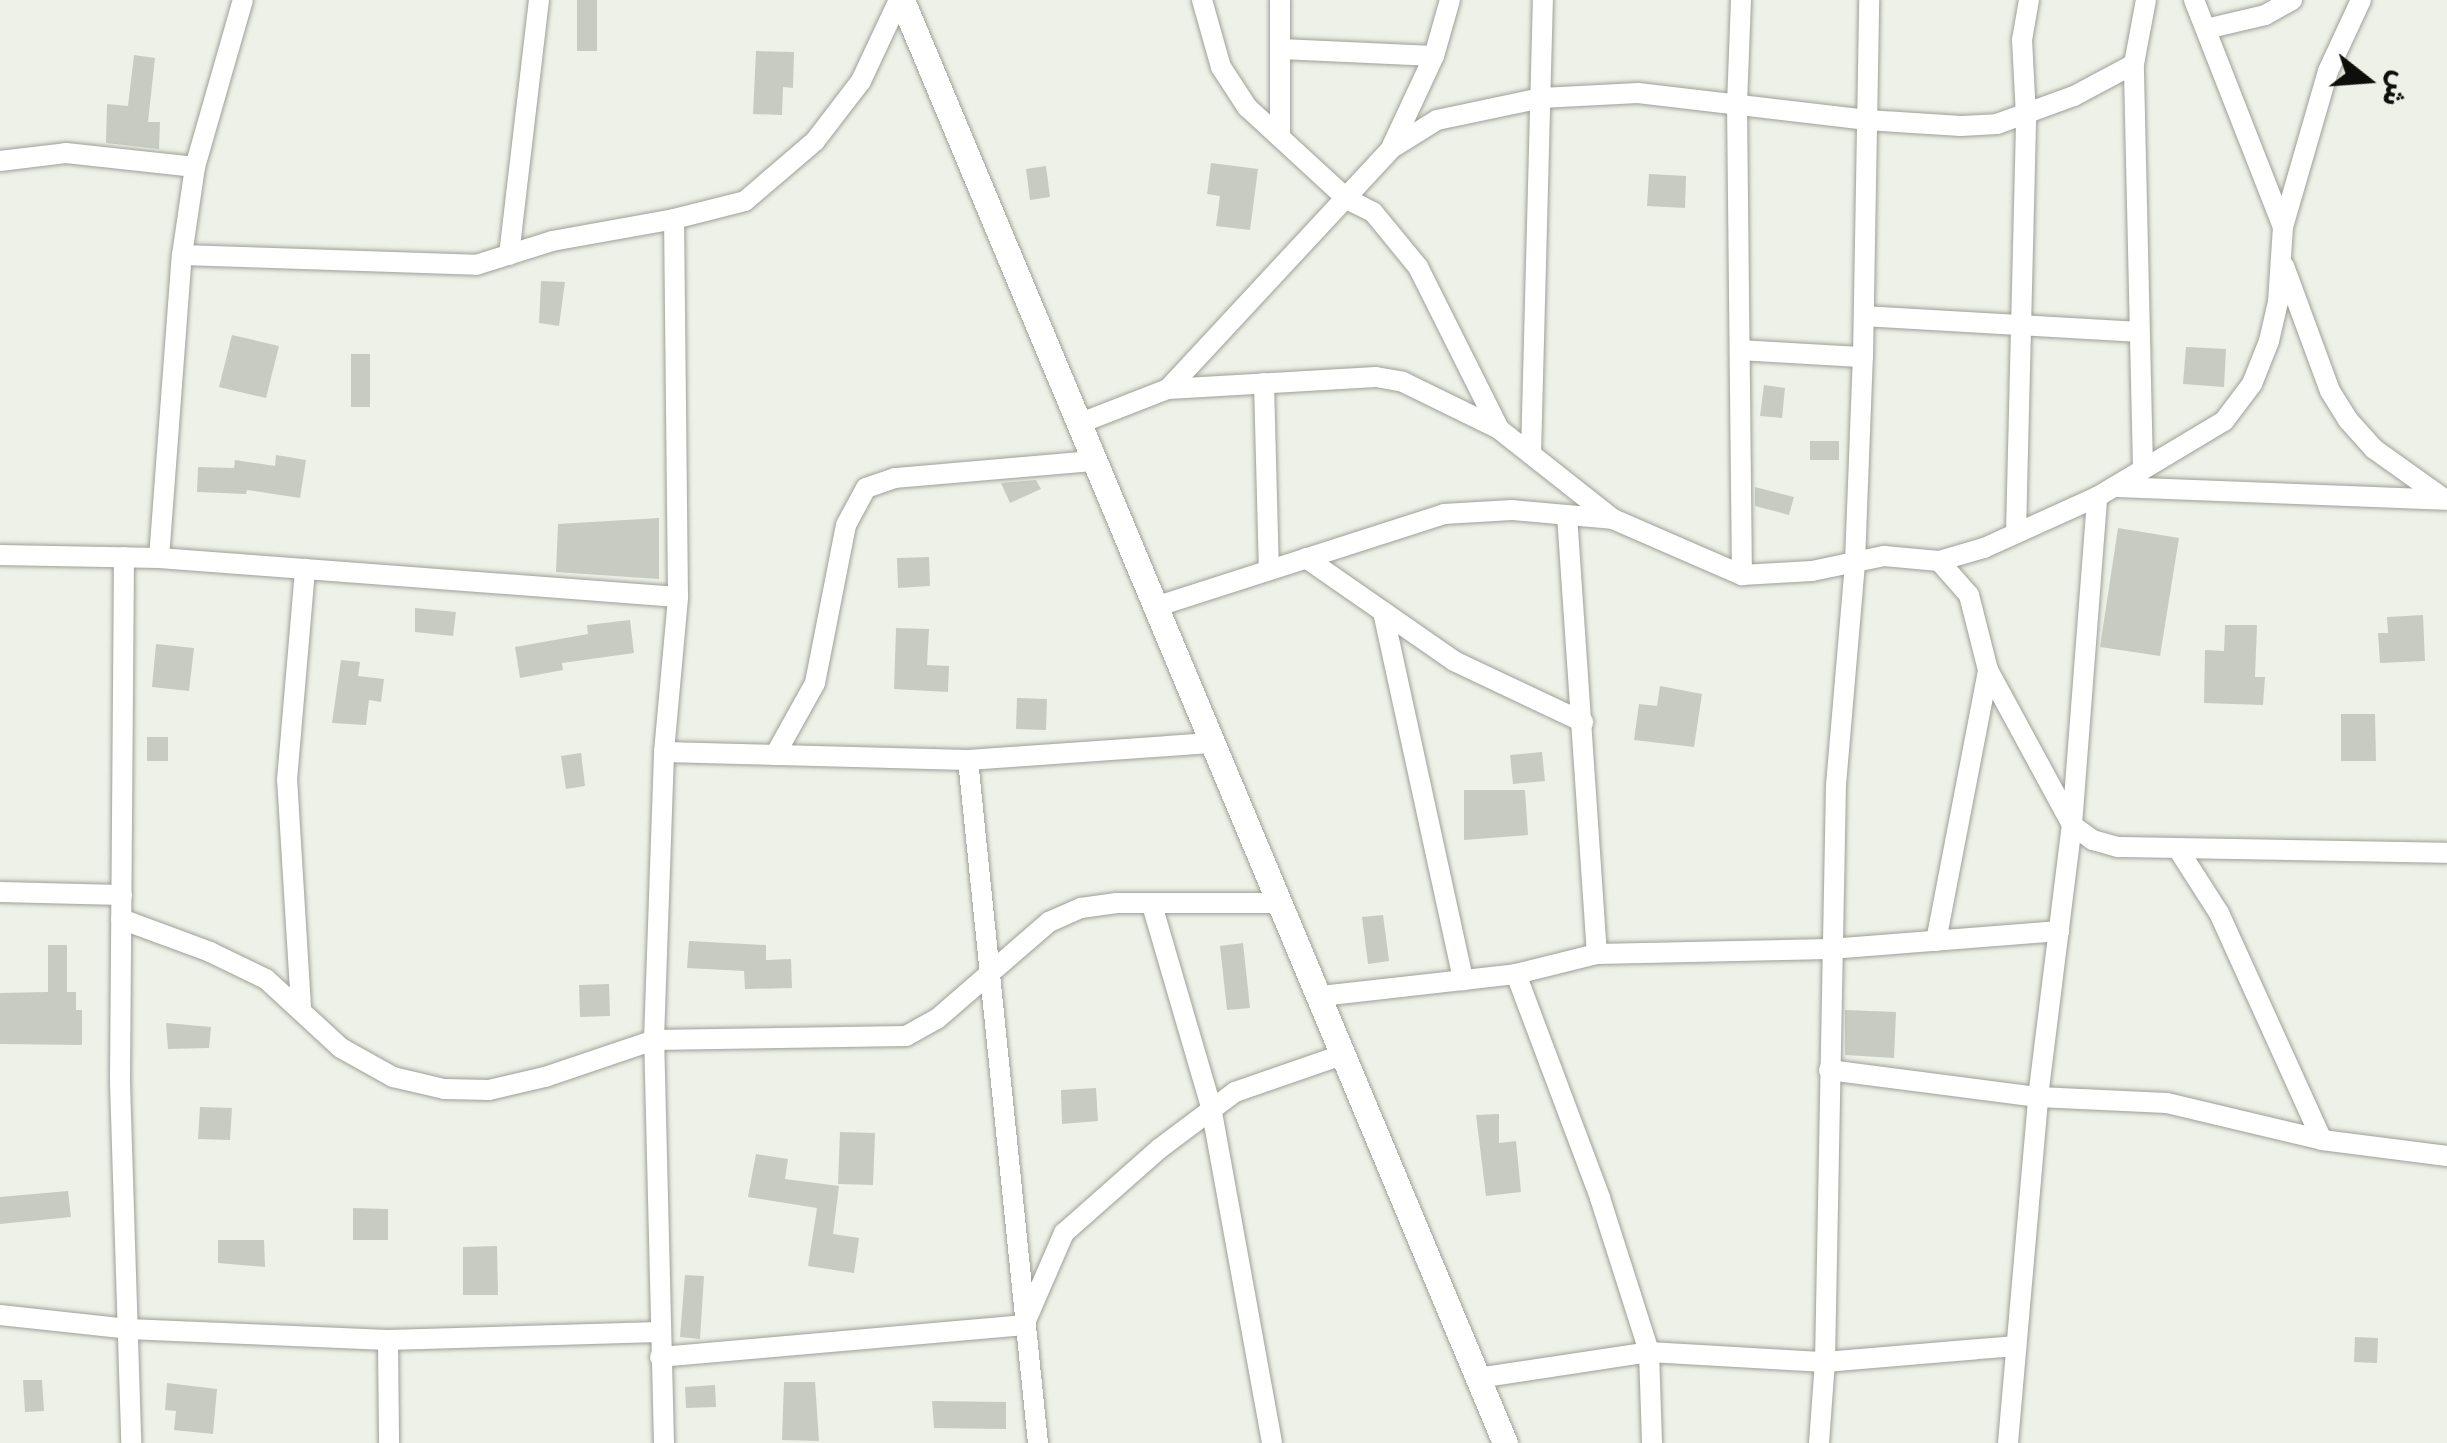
<!DOCTYPE html>
<html>
<head>
<meta charset="utf-8">
<style>
	body { margin:0 }
	#map { position:relative; width:2447px; height:1443px; overflow:hidden; background:#eef1e7; font-family:Rubik,"Noto Naskh Arabic",sans-serif }
	div>[style] { position:absolute }
	[style*='--x'] { left:calc(var(--x)*1px); top:calc(var(--y)*1px); width:calc(var(--w)*1px); rotate:calc(var(--a)*1deg) }
	.building>* { inset:0; background:#c8cbc1 }
	.roads { filter:drop-shadow(0 0 2px #9ea097) drop-shadow(0 0 2px #9ea097) }
	.minor>* { height:20px; margin:-10px; padding:0 10px; transform-origin:10px; border-radius:10px; background:#fff }
	.tertiary>* { height:25px; margin:-12.5px; padding:0 12.5px; transform-origin:12.5px; border-radius:12.5px; background:#fff }
	span { translate:-50% -50%; white-space:nowrap; text-align:center; line-height:1.15; -webkit-text-stroke:8px #eef1e7; paint-order:stroke }
	.north { position:absolute; left:2317px; top:30px; width:100px; height:100px; -webkit-text-stroke:8px #eef1e7; paint-order:stroke; rotate:107deg; font-size:28px; font-weight:700; line-height:40px; text-align:center; color:#0e0f0b }
	.north::after { content:''; display:block; margin:auto; width:35px; height:45px; background:#0e0f0b; clip-path:polygon(50% 0,100% 100%,50% 72%,0 100%) }
</style>
</head>
<body>
<div id="map">
	<div class="building">
		<div style="clip-path:polygon(577px 0,597px 0,597px 51px,577px 51px)"></div>
		<div style="clip-path:polygon(756px 51px,794px 52px,793px 88px,783px 87px,782px 115px,753px 114px)"></div>
		<div style="clip-path:polygon(134px 55px,155px 58px,148px 122px,160px 122px,159px 149px,106px 143px,107px 104px,128px 106px)"></div>
		<div style="clip-path:polygon(1211px 163px,1258px 169px,1250px 230px,1216px 226px,1220px 196px,1207px 194px)"></div>
		<div style="clip-path:polygon(1046px 166px,1050px 197px,1030px 200px,1026px 169px)"></div>
		<div style="clip-path:polygon(1649px 174px,1686px 176px,1685px 208px,1647px 206px)"></div>
		<div style="clip-path:polygon(541px 281px,565px 282px,559px 326px,539px 323px)"></div>
		<div style="clip-path:polygon(232px 335px,279px 346px,266px 398px,219px 387px)"></div>
		<div style="clip-path:polygon(2186px 347px,2226px 349px,2224px 387px,2183px 384px)"></div>
		<div style="clip-path:polygon(351px 354px,370px 354px,370px 407px,351px 407px)"></div>
		<div style="clip-path:polygon(1764px 385px,1785px 388px,1782px 418px,1760px 416px)"></div>
		<div style="clip-path:polygon(1810px 441px,1839px 441px,1839px 460px,1810px 460px)"></div>
		<div style="clip-path:polygon(276px 455px,306px 460px,300px 498px,247px 490px,246px 494px,197px 492px,198px 467px,234px 468px,235px 460px,275px 466px)"></div>
		<div style="clip-path:polygon(1036px 480px,1041px 489px,1010px 503px,1001px 483px)"></div>
		<div style="clip-path:polygon(1755px 487px,1794px 497px,1789px 515px,1755px 506px)"></div>
		<div style="clip-path:polygon(659px 518px,659px 579px,556px 572px,558px 524px)"></div>
		<div style="clip-path:polygon(2118px 528px,2179px 538px,2160px 656px,2100px 647px)"></div>
		<div style="clip-path:polygon(929px 557px,930px 586px,898px 588px,897px 558px)"></div>
		<div style="clip-path:polygon(415px 608px,456px 612px,453px 636px,415px 632px)"></div>
		<div style="clip-path:polygon(2423px 615px,2425px 661px,2380px 663px,2378px 633px,2388px 633px,2387px 617px)"></div>
		<div style="clip-path:polygon(630px 620px,634px 653px,562px 663px,563px 670px,520px 678px,515px 647px,588px 634px,587px 625px)"></div>
		<div style="clip-path:polygon(2225px 625px,2257px 625px,2255px 677px,2265px 677px,2263px 705px,2204px 703px,2205px 650px,2224px 651px)"></div>
		<div style="clip-path:polygon(896px 628px,929px 629px,927px 665px,949px 666px,948px 692px,894px 689px)"></div>
		<div style="clip-path:polygon(156px 644px,194px 648px,189px 691px,152px 687px)"></div>
		<div style="clip-path:polygon(341px 660px,360px 662px,358px 676px,384px 679px,381px 702px,369px 700px,366px 725px,332px 723px)"></div>
		<div style="clip-path:polygon(1660px 686px,1702px 694px,1694px 747px,1634px 740px,1639px 704px,1657px 706px)"></div>
		<div style="clip-path:polygon(1017px 698px,1047px 699px,1046px 730px,1016px 729px)"></div>
		<div style="clip-path:polygon(2341px 714px,2375px 714px,2376px 761px,2341px 761px)"></div>
		<div style="clip-path:polygon(147px 737px,168px 737px,168px 761px,147px 761px)"></div>
		<div style="clip-path:polygon(1542px 752px,1545px 781px,1513px 784px,1510px 755px)"></div>
		<div style="clip-path:polygon(581px 753px,585px 786px,566px 789px,561px 756px)"></div>
		<div style="clip-path:polygon(1464px 790px,1525px 790px,1528px 835px,1464px 840px)"></div>
		<div style="clip-path:polygon(1383px 915px,1389px 961px,1368px 964px,1362px 917px)"></div>
		<div style="clip-path:polygon(689px 941px,766px 945px,766px 960px,791px 959px,792px 988px,745px 989px,744px 971px,687px 968px)"></div>
		<div style="clip-path:polygon(1243px 943px,1250px 1008px,1227px 1010px,1220px 946px)"></div>
		<div style="clip-path:polygon(48px 945px,67px 945px,67px 992px,76px 992px,76px 1010px,82px 1010px,82px 1045px,0 1044px,0 993px,48px 992px)"></div>
		<div style="clip-path:polygon(609px 984px,610px 1016px,580px 1017px,579px 985px)"></div>
		<div style="clip-path:polygon(1845px 1010px,1896px 1012px,1894px 1058px,1845px 1055px)"></div>
		<div style="clip-path:polygon(166px 1023px,211px 1027px,209px 1048px,168px 1049px)"></div>
		<div style="clip-path:polygon(1096px 1088px,1098px 1121px,1062px 1124px,1061px 1090px)"></div>
		<div style="clip-path:polygon(200px 1107px,232px 1108px,230px 1140px,198px 1139px)"></div>
		<div style="clip-path:polygon(1499px 1114px,1499px 1143px,1516px 1141px,1521px 1192px,1486px 1196px,1476px 1115px)"></div>
		<div style="clip-path:polygon(840px 1132px,875px 1133px,873px 1185px,838px 1184px)"></div>
		<div style="clip-path:polygon(756px 1154px,788px 1159px,785px 1179px,839px 1186px,833px 1234px,859px 1238px,854px 1273px,808px 1266px,817px 1208px,748px 1197px)"></div>
		<div style="clip-path:polygon(68px 1191px,71px 1217px,0 1224px,0 1197px)"></div>
		<div style="clip-path:polygon(353px 1208px,388px 1209px,388px 1240px,353px 1240px)"></div>
		<div style="clip-path:polygon(218px 1240px,264px 1240px,265px 1267px,218px 1263px)"></div>
		<div style="clip-path:polygon(497px 1246px,498px 1295px,463px 1295px,463px 1247px)"></div>
		<div style="clip-path:polygon(685px 1275px,704px 1276px,700px 1339px,680px 1337px)"></div>
		<div style="clip-path:polygon(2355px 1337px,2378px 1338px,2377px 1363px,2354px 1362px)"></div>
		<div style="clip-path:polygon(23px 1380px,42px 1380px,44px 1411px,25px 1412px)"></div>
		<div style="clip-path:polygon(784px 1382px,815px 1382px,819px 1441px,782px 1440px)"></div>
		<div style="clip-path:polygon(167px 1383px,217px 1389px,213px 1434px,174px 1430px,176px 1411px,165px 1410px)"></div>
		<div style="clip-path:polygon(715px 1385px,716px 1407px,686px 1408px,685px 1387px)"></div>
		<div style="clip-path:polygon(932px 1401px,1006px 1402px,1006px 1429px,934px 1428px)"></div>
	</div>
	<div class="roads">
		<div class="minor">
			<div style="--x:1202;--y:0;--w:70;--a:74.2"></div>
			<div style="--x:1221;--y:67;--w:48;--a:57"></div>
			<div style="--x:1247;--y:107;--w:136;--a:42.6"></div>
			<div style="--x:1347;--y:199;--w:29;--a:27"></div>
			<div style="--x:1373;--y:212;--w:71;--a:50.7"></div>
			<div style="--x:1418;--y:267;--w:181;--a:63.4"></div>
			<div style="--x:1741;--y:0;--w:103;--a:92.2"></div>
			<div style="--x:1737;--y:103;--w:472;--a:89.4"></div>
			<div style="--x:2206;--y:29;--w:61;--a:-13.3"></div>
			<div style="--x:2265;--y:15;--w:31;--a:-29"></div>
			<div style="--x:1281;--y:49;--w:153;--a:2.6"></div>
			<div style="--x:1280;--y:137;--w:137;--a:-90"></div>
			<div style="--x:1392;--y:146;--w:99;--a:-65"></div>
			<div style="--x:1434;--y:56;--w:58;--a:-74.1"></div>
			<div style="--x:0;--y:161;--w:66;--a:-6.9"></div>
			<div style="--x:66;--y:153;--w:130;--a:6.2"></div>
			<div style="--x:2283;--y:227;--w:162;--a:-73.9"></div>
			<div style="--x:2328;--y:71;--w:78;--a:-65.1"></div>
			<div style="--x:182;--y:255;--w:294;--a:1.9"></div>
			<div style="--x:476;--y:265;--w:80;--a:-17.5"></div>
			<div style="--x:552;--y:241;--w:124;--a:-10.2"></div>
			<div style="--x:674;--y:219;--w:73;--a:-14.2"></div>
			<div style="--x:745;--y:201;--w:92;--a:-40.6"></div>
			<div style="--x:815;--y:141;--w:76;--a:-52.5"></div>
			<div style="--x:861;--y:81;--w:89;--a:-64.9"></div>
			<div style="--x:509;--y:255;--w:257;--a:-83.3"></div>
			<div style="--x:2284;--y:266;--w:133;--a:69.8"></div>
			<div style="--x:2330;--y:391;--w:34;--a:58"></div>
			<div style="--x:2348;--y:420;--w:39;--a:48"></div>
			<div style="--x:2374;--y:449;--w:85;--a:35.4"></div>
			<div style="--x:1864;--y:316;--w:275;--a:3.3"></div>
			<div style="--x:1740;--y:350;--w:123;--a:3.3"></div>
			<div style="--x:1264;--y:383;--w:187;--a:88.5"></div>
			<div style="--x:1168;--y:389;--w:329;--a:-47.1"></div>
			<div style="--x:1392;--y:148;--w:53;--a:-31.9"></div>
			<div style="--x:1437;--y:120;--w:106;--a:-11.9"></div>
			<div style="--x:1541;--y:98;--w:97;--a:-3"></div>
			<div style="--x:1638;--y:93;--w:231;--a:6.7"></div>
			<div style="--x:1867;--y:120;--w:94;--a:3.7"></div>
			<div style="--x:1961;--y:126;--w:36;--a:-3"></div>
			<div style="--x:1997;--y:124;--w:82;--a:-20"></div>
			<div style="--x:2074;--y:96;--w:68;--a:-28.1"></div>
			<div style="--x:1078;--y:424;--w:97;--a:-21.3"></div>
			<div style="--x:1168;--y:389;--w:208;--a:-3.3"></div>
			<div style="--x:1376;--y:377;--w:27;--a:10"></div>
			<div style="--x:1403;--y:382;--w:107;--a:26.1"></div>
			<div style="--x:1499;--y:429;--w:145;--a:38.3"></div>
			<div style="--x:1613;--y:519;--w:141;--a:23.5"></div>
			<div style="--x:1742;--y:575;--w:70;--a:-3.3"></div>
			<div style="--x:1812;--y:571;--w:74;--a:-11.8"></div>
			<div style="--x:1884;--y:556;--w:55;--a:5.2"></div>
			<div style="--x:1939;--y:561;--w:47;--a:-16.1"></div>
			<div style="--x:1984;--y:548;--w:124;--a:-24.3"></div>
			<div style="--x:2097;--y:497;--w:148;--a:-30.9"></div>
			<div style="--x:2224;--y:421;--w:46;--a:-52.9"></div>
			<div style="--x:2252;--y:384;--w:46;--a:-68.4"></div>
			<div style="--x:2269;--y:341;--w:40;--a:-77"></div>
			<div style="--x:2278;--y:302;--w:75;--a:-86.2"></div>
			<div style="--x:2283;--y:227;--w:244;--a:-111.4"></div>
			<div style="--x:1531;--y:454;--w:454;--a:-88.5"></div>
			<div style="--x:2143;--y:469;--w:405;--a:-91.3"></div>
			<div style="--x:2134;--y:64;--w:65;--a:-79.4"></div>
			<div style="--x:2114;--y:487;--w:333;--a:2.2"></div>
			<div style="--x:1567;--y:515;--w:440;--a:86.1"></div>
			<div style="--x:2016;--y:533;--w:417;--a:-88.6"></div>
			<div style="--x:2026;--y:116;--w:76;--a:-93"></div>
			<div style="--x:2022;--y:40;--w:41;--a:-80.1"></div>
			<div style="--x:0;--y:555;--w:159;--a:1.1"></div>
			<div style="--x:159;--y:558;--w:520;--a:4.3"></div>
			<div style="--x:124;--y:557;--w:526;--a:90.44"></div>
			<div style="--x:120;--y:1083;--w:360;--a:88.2"></div>
			<div style="--x:159;--y:558;--w:304;--a:-85.7"></div>
			<div style="--x:182;--y:255;--w:89;--a:-81.6"></div>
			<div style="--x:195;--y:167;--w:174;--a:-74"></div>
			<div style="--x:1306;--y:558;--w:180;--a:34.8"></div>
			<div style="--x:1454;--y:661;--w:143;--a:25.3"></div>
			<div style="--x:1939;--y:561;--w:45;--a:48.6"></div>
			<div style="--x:1969;--y:595;--w:77;--a:75.8"></div>
			<div style="--x:1988;--y:670;--w:176;--a:61.5"></div>
			<div style="--x:2072;--y:825;--w:26;--a:36"></div>
			<div style="--x:2093;--y:840;--w:26;--a:16"></div>
			<div style="--x:2118;--y:847;--w:329;--a:1"></div>
			<div style="--x:1155;--y:607;--w:304;--a:-17.8"></div>
			<div style="--x:1444;--y:514;--w:68;--a:-3.4"></div>
			<div style="--x:1512;--y:510;--w:101;--a:5.1"></div>
			<div style="--x:1383;--y:612;--w:377;--a:77.7"></div>
			<div style="--x:664;--y:752;--w:304;--a:1.5"></div>
			<div style="--x:968;--y:760;--w:246;--a:-4"></div>
			<div style="--x:775;--y:755;--w:82;--a:-60.9"></div>
			<div style="--x:815;--y:683;--w:161;--a:-78.9"></div>
			<div style="--x:846;--y:525;--w:42;--a:-61.6"></div>
			<div style="--x:866;--y:488;--w:31;--a:-19"></div>
			<div style="--x:895;--y:478;--w:200;--a:-4.9"></div>
			<div style="--x:968;--y:760;--w:687;--a:84.15"></div>
			<div style="--x:2178;--y:849;--w:76;--a:57.4"></div>
			<div style="--x:2219;--y:913;--w:249;--a:65.6"></div>
			<div style="--x:0;--y:892;--w:122;--a:1.4"></div>
			<div style="--x:1152;--y:905;--w:210;--a:73.7"></div>
			<div style="--x:1211;--y:1107;--w:341;--a:79.7"></div>
			<div style="--x:121;--y:919;--w:95;--a:20.3"></div>
			<div style="--x:210;--y:952;--w:62;--a:25.7"></div>
			<div style="--x:266;--y:979;--w:102;--a:42.6"></div>
			<div style="--x:341;--y:1048;--w:60;--a:29.1"></div>
			<div style="--x:393;--y:1077;--w:52;--a:13.2"></div>
			<div style="--x:444;--y:1089;--w:45;--a:1.3"></div>
			<div style="--x:489;--y:1090;--w:57;--a:-13.1"></div>
			<div style="--x:545;--y:1077;--w:115;--a:-18.7"></div>
			<div style="--x:654;--y:1040;--w:252;--a:-0.9"></div>
			<div style="--x:906;--y:1036;--w:35;--a:-29"></div>
			<div style="--x:937;--y:1019;--w:148;--a:-40.9"></div>
			<div style="--x:1049;--y:922;--w:35;--a:-24"></div>
			<div style="--x:1081;--y:908;--w:36;--a:-8"></div>
			<div style="--x:1117;--y:903;--w:165;--a:0"></div>
			<div style="--x:1936;--y:941;--w:276;--a:-79.1"></div>
			<div style="--x:1516;--y:974;--w:239;--a:69.4"></div>
			<div style="--x:1600;--y:1198;--w:162;--a:72.3"></div>
			<div style="--x:1649;--y:1352;--w:91;--a:88.1"></div>
			<div style="--x:1321;--y:996;--w:196;--a:-6.4"></div>
			<div style="--x:1516;--y:974;--w:83;--a:-13.9"></div>
			<div style="--x:1597;--y:954;--w:233;--a:-1.2"></div>
			<div style="--x:1830;--y:949;--w:230;--a:-4.5"></div>
			<div style="--x:301;--y:1007;--w:227;--a:-93.5"></div>
			<div style="--x:287;--y:780;--w:212;--a:-85.1"></div>
			<div style="--x:1829;--y:1070;--w:211;--a:7.4"></div>
			<div style="--x:2038;--y:1097;--w:129;--a:2.7"></div>
			<div style="--x:2167;--y:1103;--w:159;--a:13.4"></div>
			<div style="--x:2322;--y:1140;--w:126;--a:7.3"></div>
			<div style="--x:0;--y:1315;--w:129;--a:6.2"></div>
			<div style="--x:128;--y:1329;--w:260;--a:2.4"></div>
			<div style="--x:388;--y:1340;--w:271;--a:-1.7"></div>
			<div style="--x:1027;--y:1318;--w:93;--a:-66.5"></div>
			<div style="--x:1064;--y:1233;--w:127;--a:-41.5"></div>
			<div style="--x:1159;--y:1149;--w:95;--a:-36.9"></div>
			<div style="--x:1235;--y:1092;--w:116;--a:-19.1"></div>
			<div style="--x:388;--y:1340;--w:103;--a:89.4"></div>
			<div style="--x:660;--y:1357;--w:365;--a:-5"></div>
			<div style="--x:1478;--y:1378;--w:173;--a:-8.6"></div>
			<div style="--x:1649;--y:1352;--w:176;--a:3.3"></div>
			<div style="--x:1825;--y:1362;--w:192;--a:-4.8"></div>
			<div style="--x:664;--y:1443;--w:403;--a:-91.4"></div>
			<div style="--x:654;--y:1040;--w:288;--a:-88"></div>
			<div style="--x:664;--y:752;--w:156;--a:-84.8"></div>
			<div style="--x:678;--y:597;--w:378;--a:-90.6"></div>
			<div style="--x:1819;--y:1443;--w:81;--a:-85.8"></div>
			<div style="--x:1825;--y:1362;--w:577;--a:-88.91"></div>
			<div style="--x:1836;--y:785;--w:224;--a:-85.1"></div>
			<div style="--x:1855;--y:562;--w:205;--a:-87.8"></div>
			<div style="--x:1863;--y:357;--w:357;--a:-89"></div>
			<div style="--x:2008;--y:1443;--w:347;--a:-85"></div>
			<div style="--x:2038;--y:1097;--w:274;--a:-82.9"></div>
			<div style="--x:2072;--y:825;--w:329;--a:-85.6"></div>
		</div>
		<div class="tertiary">
			<div style="--x:902;--y:0;--w:1564;--a:67.32"></div>
		</div>
	</div>
	<div class="north">ش</div>
</div>
</body>
</html>
